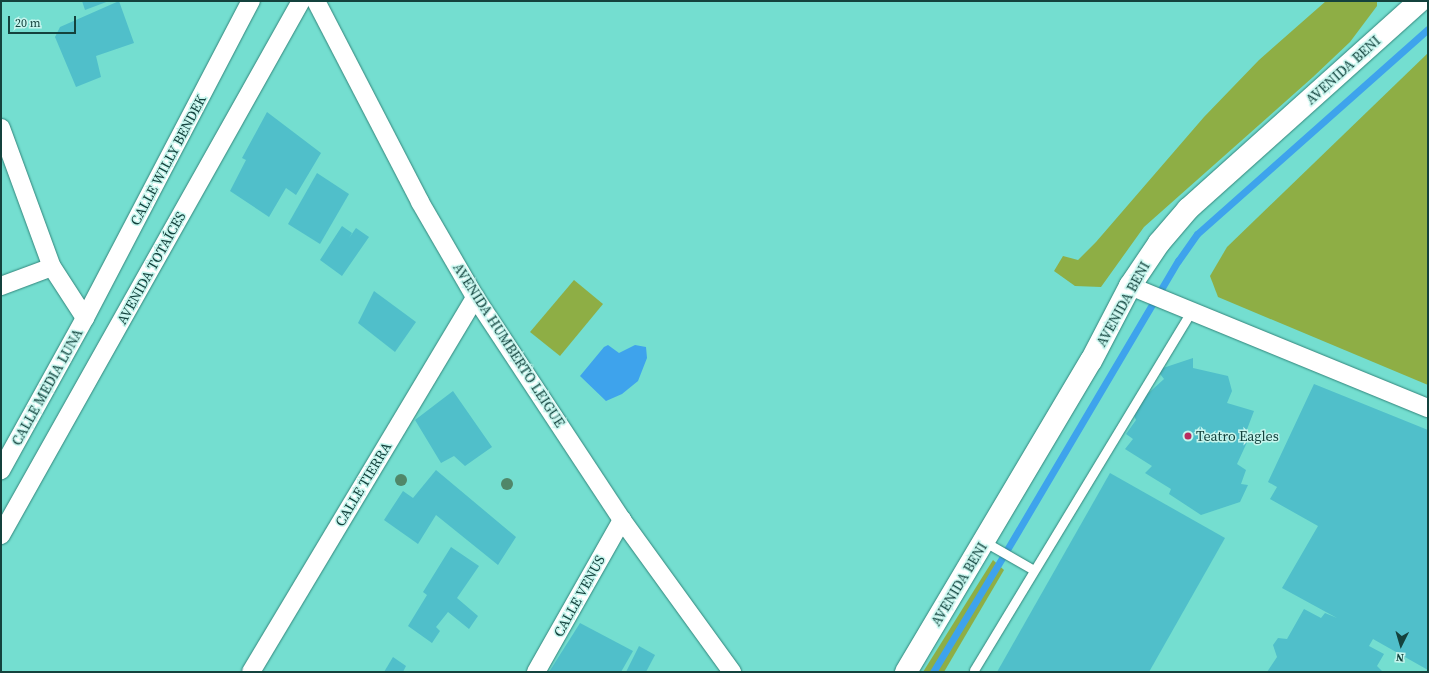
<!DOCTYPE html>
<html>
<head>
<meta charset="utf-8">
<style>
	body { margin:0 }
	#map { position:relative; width:1429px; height:673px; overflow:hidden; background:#74ded0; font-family:"Source Serif 4",serif }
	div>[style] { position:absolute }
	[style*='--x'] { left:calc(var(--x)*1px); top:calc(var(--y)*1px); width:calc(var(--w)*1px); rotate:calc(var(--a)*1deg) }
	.green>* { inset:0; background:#8eae45 }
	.water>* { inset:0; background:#3ea3ec }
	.stream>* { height:7px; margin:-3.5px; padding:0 3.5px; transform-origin:3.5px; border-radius:3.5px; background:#3ea3ec }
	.building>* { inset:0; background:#50bfca }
	.roads { filter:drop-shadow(0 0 1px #32857b) drop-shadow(0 0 1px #32857b) }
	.lane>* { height:9px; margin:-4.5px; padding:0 4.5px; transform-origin:4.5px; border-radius:4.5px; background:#fff }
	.street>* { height:18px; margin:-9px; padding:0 9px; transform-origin:9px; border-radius:9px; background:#fff }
	.secondary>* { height:22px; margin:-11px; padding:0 11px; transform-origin:11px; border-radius:11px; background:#fff }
	.trees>* { width:12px; height:12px; margin:-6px; border-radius:50%; background:#508769 }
	.dots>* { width:11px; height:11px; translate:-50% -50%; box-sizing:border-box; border:2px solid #c5f5ed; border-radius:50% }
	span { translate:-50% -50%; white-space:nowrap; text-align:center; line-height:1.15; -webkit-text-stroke:3px #c5f5ed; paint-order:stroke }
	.street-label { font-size:14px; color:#14423d }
	.poi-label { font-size:14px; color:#14423d }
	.left { translate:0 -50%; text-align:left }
	.frame { position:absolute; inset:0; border:2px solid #14423d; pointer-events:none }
	.north { position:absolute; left:1381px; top:625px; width:40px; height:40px; -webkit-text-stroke:3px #c5f5ed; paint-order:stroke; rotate:185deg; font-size:11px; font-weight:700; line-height:16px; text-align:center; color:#14423d }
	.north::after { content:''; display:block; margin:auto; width:14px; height:18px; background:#14423d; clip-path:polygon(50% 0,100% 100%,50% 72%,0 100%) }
	.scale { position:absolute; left:8px; top:16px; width:68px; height:18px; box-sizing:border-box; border:2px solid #14423d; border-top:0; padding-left:5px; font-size:12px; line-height:14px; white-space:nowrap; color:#14423d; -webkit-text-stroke:3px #c5f5ed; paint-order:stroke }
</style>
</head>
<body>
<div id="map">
	<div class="green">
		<div style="clip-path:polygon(1326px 1px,1377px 1px,1377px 6px,1350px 42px,1313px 77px,1144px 227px,1101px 287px,1075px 286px,1054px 271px,1063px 256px,1078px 260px,1096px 242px,1204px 117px,1259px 60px)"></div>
		<div style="clip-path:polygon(1428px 53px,1428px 385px,1218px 297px,1210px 276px,1227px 247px)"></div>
		<div style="clip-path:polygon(574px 280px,603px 304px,560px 356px,530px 332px)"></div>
		<div style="clip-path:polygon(993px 560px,1004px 570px,944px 672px,923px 672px)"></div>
	</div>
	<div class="water">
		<div style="clip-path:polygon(608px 345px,619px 353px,635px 345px,646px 347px,647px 358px,638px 381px,622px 394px,606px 401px,580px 376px,604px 347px)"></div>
	</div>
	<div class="stream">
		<div style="--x:1008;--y:548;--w:334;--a:-59.4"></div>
		<div style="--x:1178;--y:261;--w:33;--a:-55"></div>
		<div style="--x:1197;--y:234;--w:309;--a:-41.6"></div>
		<div style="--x:933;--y:672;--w:133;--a:-58.8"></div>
	</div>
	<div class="building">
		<div style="clip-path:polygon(82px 1px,109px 1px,85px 10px)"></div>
		<div style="clip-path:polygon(119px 1px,134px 43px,96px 56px,101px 77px,76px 87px,55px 37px,60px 27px)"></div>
		<div style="clip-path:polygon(267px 112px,321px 153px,296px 195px,286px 188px,269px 217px,230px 191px,246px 160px,242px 158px)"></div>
		<div style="clip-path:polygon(317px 173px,349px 194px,320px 244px,288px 224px)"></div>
		<div style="clip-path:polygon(342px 226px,352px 233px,349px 238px,356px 228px,369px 237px,342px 276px,320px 260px)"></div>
		<div style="clip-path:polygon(374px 291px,416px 322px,395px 352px,358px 323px)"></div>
		<div style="clip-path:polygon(1193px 358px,1193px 368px,1228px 376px,1232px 391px,1227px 403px,1254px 411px,1246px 432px,1249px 438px,1237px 464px,1246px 470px,1241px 484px,1248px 485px,1240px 502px,1201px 515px,1169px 494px,1171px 489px,1145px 473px,1152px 466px,1125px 449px,1133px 439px,1126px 434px,1136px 420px,1131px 409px,1164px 379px,1157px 370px)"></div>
		<div style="clip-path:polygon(1314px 384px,1428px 430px,1428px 670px,1373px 639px,1369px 646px,1384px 654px,1377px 666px,1383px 672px,1267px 672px,1277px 657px,1273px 645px,1278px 638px,1287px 639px,1304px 609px,1321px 618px,1325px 613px,1337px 618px,1282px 588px,1318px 526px,1270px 499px,1277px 487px,1268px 482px)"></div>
		<div style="clip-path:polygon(453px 391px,492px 447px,465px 466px,454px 456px,441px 463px,415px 420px)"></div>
		<div style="clip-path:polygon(436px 470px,516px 537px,498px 565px,436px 515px,418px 544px,384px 520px,403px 491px,413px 498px)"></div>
		<div style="clip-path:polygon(1110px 473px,1225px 538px,1149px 672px,997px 672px)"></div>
		<div style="clip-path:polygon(451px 547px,479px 566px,457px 598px,478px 616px,469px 629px,448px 612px,436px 627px,440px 631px,432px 643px,408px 626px,427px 595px,423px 592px)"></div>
		<div style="clip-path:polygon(580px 623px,633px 651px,621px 672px,549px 672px)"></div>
		<div style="clip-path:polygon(639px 646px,655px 655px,646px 672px,626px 672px)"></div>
		<div style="clip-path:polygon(393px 657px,406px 666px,403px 672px,384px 672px)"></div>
	</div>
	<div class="roads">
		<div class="lane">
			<div style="--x:985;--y:542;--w:54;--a:29.9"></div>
			<div style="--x:974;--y:670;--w:421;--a:-58.8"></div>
		</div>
		<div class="street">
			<div style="--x:316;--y:1;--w:226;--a:62.6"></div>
			<div style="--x:420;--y:202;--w:110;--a:59.9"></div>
			<div style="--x:475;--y:297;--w:267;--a:56.6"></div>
			<div style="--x:622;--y:520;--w:188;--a:54.1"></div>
			<div style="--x:1;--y:128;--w:148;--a:69.9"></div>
			<div style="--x:52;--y:267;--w:61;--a:57.1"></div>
			<div style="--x:85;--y:318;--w:174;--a:118.9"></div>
			<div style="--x:1;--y:286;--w:54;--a:-20.4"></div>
			<div style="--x:1130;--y:286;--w:322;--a:22.3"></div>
			<div style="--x:85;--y:318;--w:358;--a:-62.4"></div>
			<div style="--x:1;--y:535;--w:612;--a:-60.67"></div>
			<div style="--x:251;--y:672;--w:437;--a:-59.1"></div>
			<div style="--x:536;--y:672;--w:175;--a:-60.5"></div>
		</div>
		<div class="secondary">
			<div style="--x:906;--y:672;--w:362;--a:-59.3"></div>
			<div style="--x:1091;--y:361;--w:85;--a:-62.5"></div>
			<div style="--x:1130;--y:286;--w:52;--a:-56"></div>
			<div style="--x:1159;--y:243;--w:45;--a:-49.5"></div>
			<div style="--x:1188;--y:209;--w:312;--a:-41.9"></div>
		</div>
	</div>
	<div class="trees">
		<div style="left:401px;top:480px"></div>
		<div style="left:507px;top:484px"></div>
	</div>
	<div class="dots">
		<div style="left:1188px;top:436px;background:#b92c5f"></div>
	</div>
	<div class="street-label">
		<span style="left:1343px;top:70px;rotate:-42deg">AVENIDA BENI</span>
		<span style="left:168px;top:160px;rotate:-62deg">CALLE WILLY BENDEK</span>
		<span style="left:151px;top:268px;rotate:-61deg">AVENIDA TOTAÍCES</span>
		<span style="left:1123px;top:304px;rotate:-61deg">AVENIDA BENI</span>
		<span style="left:509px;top:345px;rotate:57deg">AVENIDA HUMBERTO LEIGUE</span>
		<span style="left:47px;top:387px;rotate:-61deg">CALLE MEDIA LUNA</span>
		<span style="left:363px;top:484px;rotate:-59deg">CALLE TIERRA</span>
		<span style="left:959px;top:584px;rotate:-59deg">AVENIDA BENI</span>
		<span style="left:579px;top:596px;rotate:-61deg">CALLE VENUS</span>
	</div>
	<div class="poi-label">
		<span class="left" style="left:1196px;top:436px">Teatro Eagles</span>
	</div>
	<div class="frame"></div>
	<div class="north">N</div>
	<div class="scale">20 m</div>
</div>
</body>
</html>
